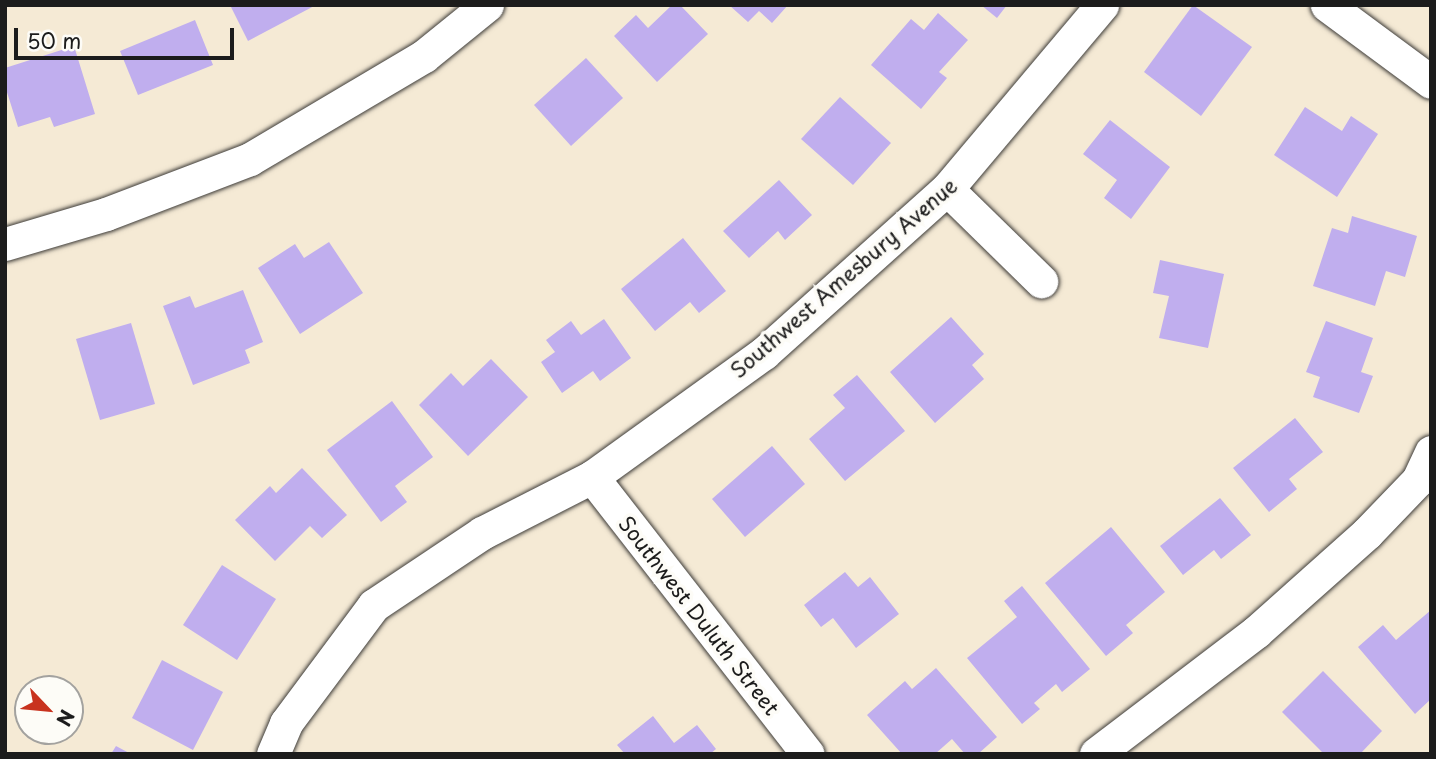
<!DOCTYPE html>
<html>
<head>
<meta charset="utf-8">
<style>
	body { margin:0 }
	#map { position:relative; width:1436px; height:759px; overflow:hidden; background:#f5ead5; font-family:"Playpen Sans",sans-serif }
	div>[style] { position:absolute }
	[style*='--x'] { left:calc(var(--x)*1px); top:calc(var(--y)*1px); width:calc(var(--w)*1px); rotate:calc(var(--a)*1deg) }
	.building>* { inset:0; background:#c0aeee }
	.roads { filter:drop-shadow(0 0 2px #3d3b38) drop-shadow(0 0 2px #3d3b38) }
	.minor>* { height:33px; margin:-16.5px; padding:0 16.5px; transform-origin:16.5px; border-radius:16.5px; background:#fff }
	span { translate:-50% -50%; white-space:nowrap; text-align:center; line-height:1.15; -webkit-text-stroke:7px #fdfcf7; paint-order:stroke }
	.street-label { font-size:21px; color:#1c1c1c }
	.frame { position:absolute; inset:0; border:7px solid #1c1c1c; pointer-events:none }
	.north { position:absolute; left:14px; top:675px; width:70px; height:70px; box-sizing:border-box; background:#fdfcf7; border:2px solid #a3a29f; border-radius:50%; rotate:116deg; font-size:19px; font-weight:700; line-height:28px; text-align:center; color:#1c1c1c }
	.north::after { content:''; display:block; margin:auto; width:24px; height:32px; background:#c8321e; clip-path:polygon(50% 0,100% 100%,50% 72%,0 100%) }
	.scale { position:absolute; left:14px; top:28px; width:220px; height:32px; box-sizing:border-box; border:4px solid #1c1c1c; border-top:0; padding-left:9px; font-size:21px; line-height:24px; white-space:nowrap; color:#1c1c1c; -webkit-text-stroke:5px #fdfcf7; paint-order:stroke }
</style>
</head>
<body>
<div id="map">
	<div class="building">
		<div style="clip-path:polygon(230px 5px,316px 5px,248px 41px)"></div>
		<div style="clip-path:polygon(672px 5px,680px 5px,708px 34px,657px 82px,614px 36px,636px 15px,648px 28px)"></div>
		<div style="clip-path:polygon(729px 5px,788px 5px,772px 23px,759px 11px,748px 22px)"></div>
		<div style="clip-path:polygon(981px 5px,1007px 5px,997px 18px)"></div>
		<div style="clip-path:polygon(1193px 5px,1252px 47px,1201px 116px,1144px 72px)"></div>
		<div style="clip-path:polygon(938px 13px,968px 40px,939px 72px,947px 78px,921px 109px,871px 65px,911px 19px,924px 30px)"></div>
		<div style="clip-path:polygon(195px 20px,213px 65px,138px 95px,120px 51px)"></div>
		<div style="clip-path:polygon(74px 46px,95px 114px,54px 127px,50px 117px,18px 127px,5px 86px,5px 68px)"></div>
		<div style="clip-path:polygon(586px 58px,623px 98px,571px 146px,534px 105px)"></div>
		<div style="clip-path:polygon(840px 97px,891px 143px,853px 185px,801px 139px)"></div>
		<div style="clip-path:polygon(1305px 107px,1342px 131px,1351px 116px,1378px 134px,1337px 197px,1274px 155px)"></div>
		<div style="clip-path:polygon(1110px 120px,1170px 167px,1131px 219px,1104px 198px,1117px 180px,1083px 154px)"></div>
		<div style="clip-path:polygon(779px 180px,812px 215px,785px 240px,778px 231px,749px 258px,723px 231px)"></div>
		<div style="clip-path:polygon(1352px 216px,1417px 236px,1405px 277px,1386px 271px,1375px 306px,1313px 286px,1332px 228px,1348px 233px)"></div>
		<div style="clip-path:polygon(683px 238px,726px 291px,699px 313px,690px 302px,655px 331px,621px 289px)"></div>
		<div style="clip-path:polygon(329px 242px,363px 293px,300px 334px,258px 268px,295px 244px,304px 258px)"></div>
		<div style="clip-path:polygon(1160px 260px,1224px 274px,1208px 348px,1159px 338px,1169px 296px,1153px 293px)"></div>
		<div style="clip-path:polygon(243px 290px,263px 342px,245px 350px,250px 363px,193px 385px,163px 306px,190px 296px,195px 308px)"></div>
		<div style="clip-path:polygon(951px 317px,984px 354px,972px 365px,984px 379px,935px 423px,890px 372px)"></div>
		<div style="clip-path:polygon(604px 319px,631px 358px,600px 381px,593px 371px,562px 393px,541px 362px,555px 352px,546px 340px,571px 321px,581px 335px)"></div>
		<div style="clip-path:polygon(1326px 321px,1373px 338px,1361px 372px,1373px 376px,1359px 413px,1313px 397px,1320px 377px,1306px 372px)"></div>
		<div style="clip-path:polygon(131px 323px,155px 404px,100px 420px,76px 339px)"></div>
		<div style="clip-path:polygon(491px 359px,528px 397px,468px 456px,419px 405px,451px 373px,463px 386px)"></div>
		<div style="clip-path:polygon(857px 375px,905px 431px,845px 481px,809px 439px,845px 408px,833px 395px)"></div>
		<div style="clip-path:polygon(392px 401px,433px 457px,395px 486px,407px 502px,381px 522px,327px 450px)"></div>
		<div style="clip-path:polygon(1295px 418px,1323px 452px,1289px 479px,1297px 489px,1269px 512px,1233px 468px)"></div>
		<div style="clip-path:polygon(772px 446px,805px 484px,745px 537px,712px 499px)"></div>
		<div style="clip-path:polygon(302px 468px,347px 515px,322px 538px,310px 526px,275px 561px,235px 520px,270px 486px,276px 493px)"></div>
		<div style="clip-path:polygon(1220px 498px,1251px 535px,1221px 559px,1214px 550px,1183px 575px,1160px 546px)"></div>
		<div style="clip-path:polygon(1111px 527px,1165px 592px,1126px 625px,1133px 633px,1106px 656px,1045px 583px)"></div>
		<div style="clip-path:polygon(222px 565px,276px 599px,237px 660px,183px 625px)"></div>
		<div style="clip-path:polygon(845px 572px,858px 587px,870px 577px,899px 614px,856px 648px,833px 618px,821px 627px,804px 605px)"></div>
		<div style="clip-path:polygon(1022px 586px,1090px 669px,1062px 692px,1056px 684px,1034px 703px,1040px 709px,1022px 724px,967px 658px,1017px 617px,1004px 601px)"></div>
		<div style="clip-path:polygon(1431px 610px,1431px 699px,1415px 714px,1358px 647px,1383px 625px,1396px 640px)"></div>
		<div style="clip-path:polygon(162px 660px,223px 692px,193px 750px,132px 718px)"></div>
		<div style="clip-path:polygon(936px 668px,997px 737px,978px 754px,965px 754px,952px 739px,935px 754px,902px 754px,867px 715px,905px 681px,912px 689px)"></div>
		<div style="clip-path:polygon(1323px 671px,1382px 731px,1360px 754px,1324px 754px,1282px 712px)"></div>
		<div style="clip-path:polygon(653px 716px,674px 743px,697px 725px,716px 749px,710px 754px,625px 754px,617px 745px)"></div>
		<div style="clip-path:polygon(116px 746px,131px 754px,111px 754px)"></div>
	</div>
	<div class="roads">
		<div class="minor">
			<div style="--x:1327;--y:5;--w:129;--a:36.5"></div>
			<div style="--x:947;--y:189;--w:132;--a:44.4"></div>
			<div style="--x:5;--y:244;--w:105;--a:-16.5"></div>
			<div style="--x:106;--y:214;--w:154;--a:-20.9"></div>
			<div style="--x:250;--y:159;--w:202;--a:-30.6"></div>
			<div style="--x:424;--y:56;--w:81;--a:-39"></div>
			<div style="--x:592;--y:477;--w:351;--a:52.1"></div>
			<div style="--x:273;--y:754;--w:34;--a:-67"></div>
			<div style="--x:286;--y:723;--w:147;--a:-53.3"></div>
			<div style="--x:374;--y:605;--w:130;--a:-33.7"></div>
			<div style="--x:482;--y:533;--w:123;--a:-27"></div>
			<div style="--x:592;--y:477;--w:212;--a:-35.8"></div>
			<div style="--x:764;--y:353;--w:246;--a:-41.9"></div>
			<div style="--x:947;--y:189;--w:241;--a:-49.9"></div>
			<div style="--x:1096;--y:754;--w:201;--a:-37.3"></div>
			<div style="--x:1256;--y:632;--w:149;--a:-41.7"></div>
			<div style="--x:1367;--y:533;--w:74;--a:-46.1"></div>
			<div style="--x:1418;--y:480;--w:31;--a:-65"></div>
		</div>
	</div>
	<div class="street-label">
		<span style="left:843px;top:277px;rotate:-41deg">Southwest Amesbury Avenue</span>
		<span style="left:700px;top:615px;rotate:52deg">Southwest Duluth Street</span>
	</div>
	<div class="frame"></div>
	<div class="north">N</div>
	<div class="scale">50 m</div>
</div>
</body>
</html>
